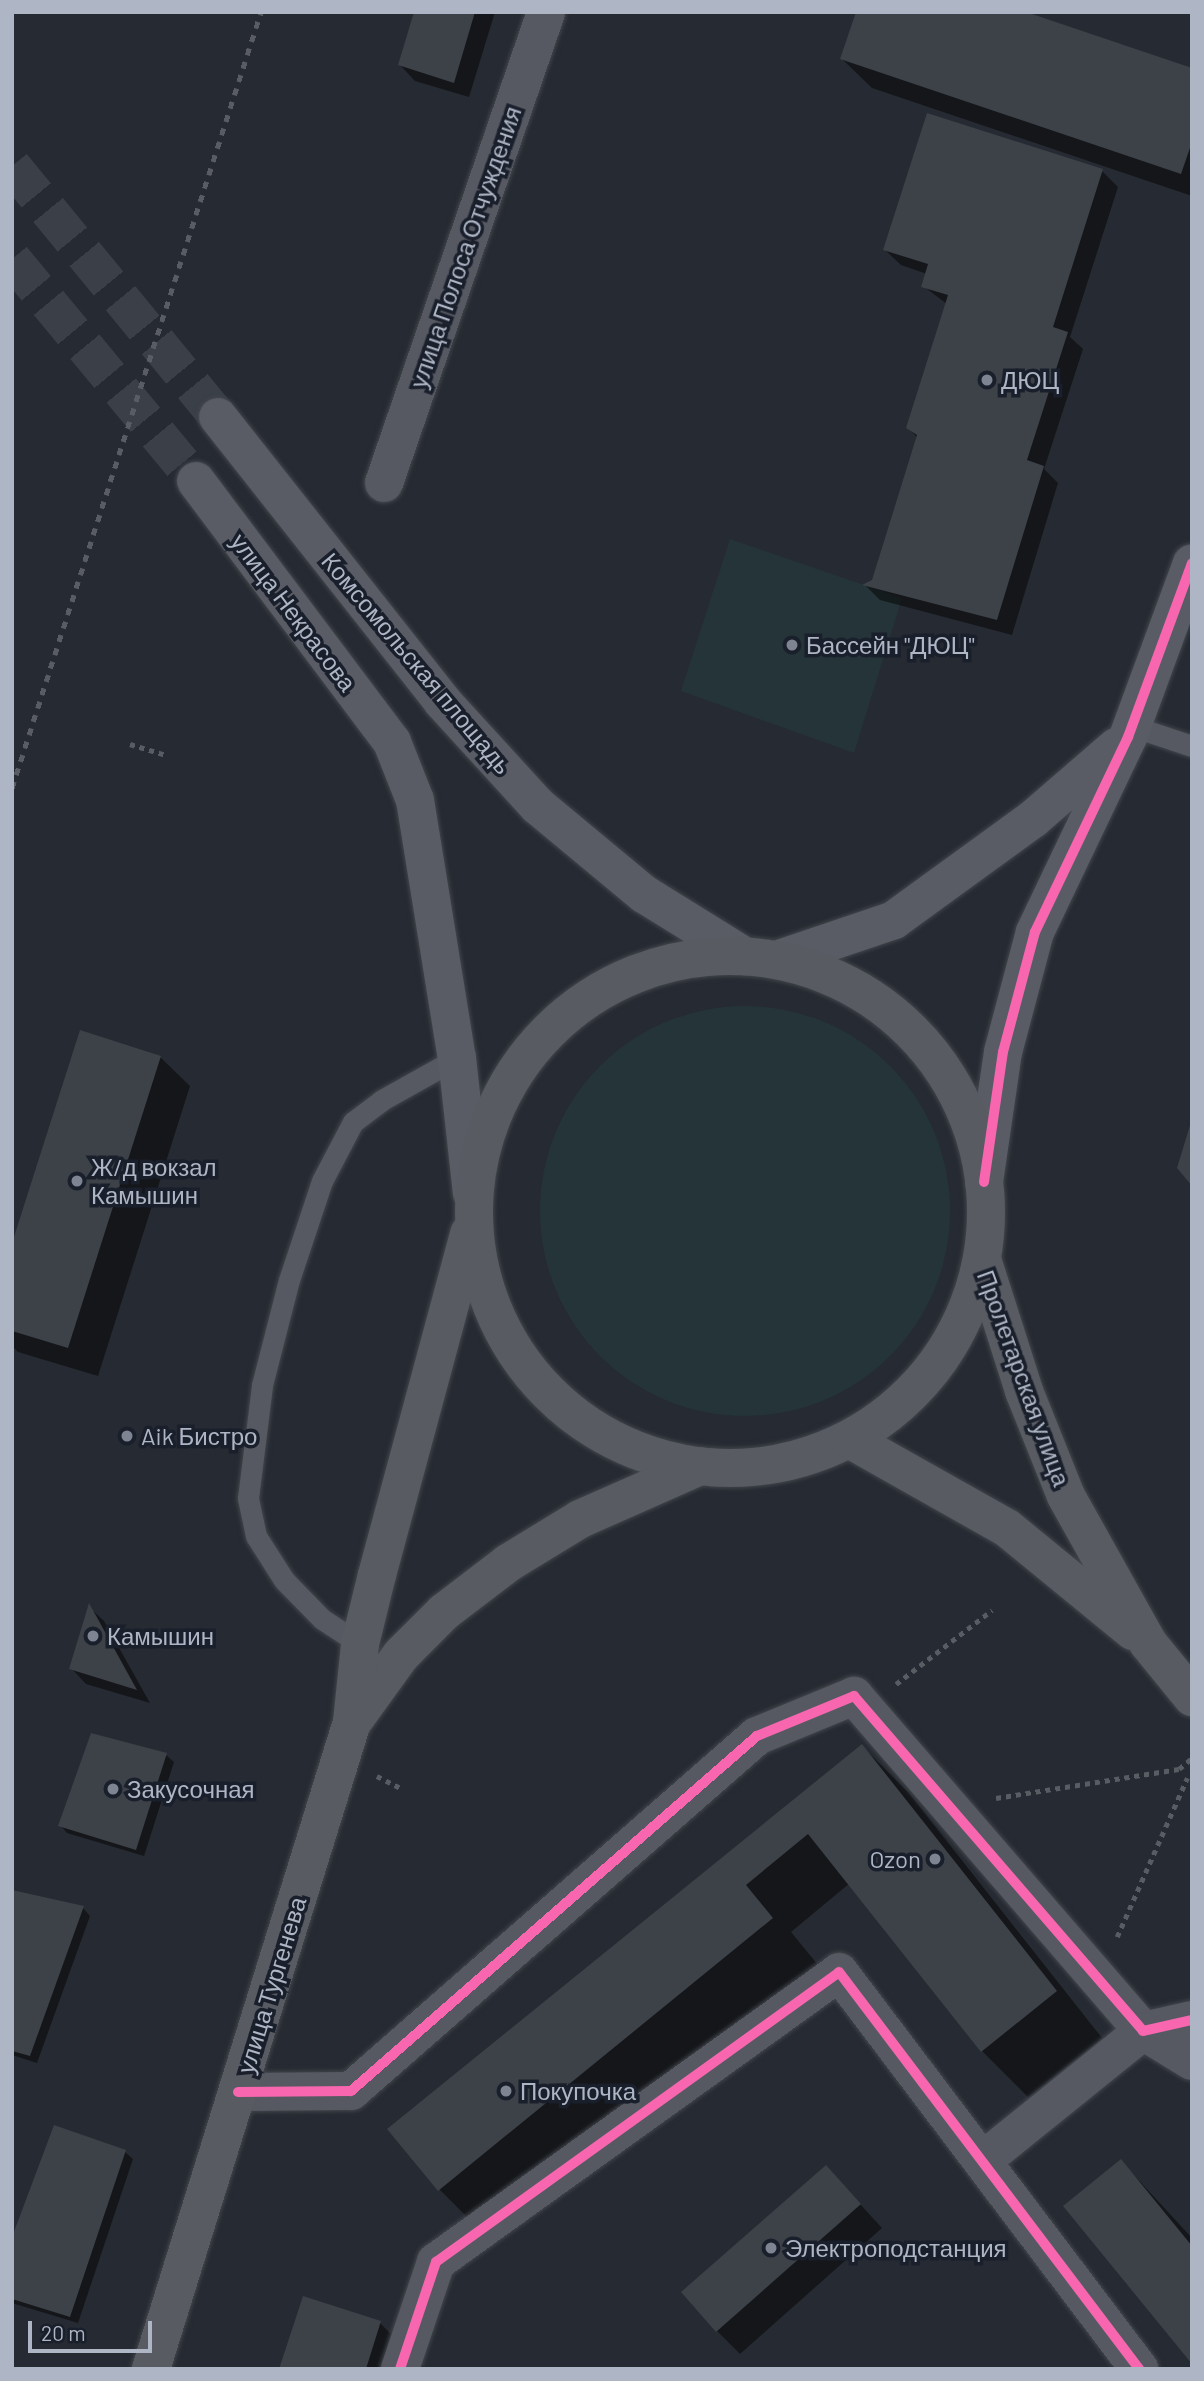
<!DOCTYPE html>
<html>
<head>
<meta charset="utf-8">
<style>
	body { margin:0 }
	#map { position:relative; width:1204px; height:2381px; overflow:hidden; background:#262a32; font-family:Barlow,sans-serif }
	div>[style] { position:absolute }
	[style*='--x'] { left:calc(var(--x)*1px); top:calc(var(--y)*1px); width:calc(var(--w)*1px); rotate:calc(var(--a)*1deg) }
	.green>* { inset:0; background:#243438 }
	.round { border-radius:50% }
	.shadow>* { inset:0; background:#0007 }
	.building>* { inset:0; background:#3d4148 }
	.secondary-tunnel>* { height:38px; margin-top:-19px; transform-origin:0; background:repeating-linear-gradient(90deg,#3a3f48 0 38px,transparent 0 57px) }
	.path>* { height:4.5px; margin-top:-2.25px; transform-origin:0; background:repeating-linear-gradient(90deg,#585c63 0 5px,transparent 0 10px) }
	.roads { filter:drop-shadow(0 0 2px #41454b) drop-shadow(0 0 2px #41454b) }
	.lane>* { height:21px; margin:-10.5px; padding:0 10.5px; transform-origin:10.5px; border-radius:10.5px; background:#565961 }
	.street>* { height:38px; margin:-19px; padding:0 19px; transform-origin:19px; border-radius:19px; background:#565961 }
	.secondary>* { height:38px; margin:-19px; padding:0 19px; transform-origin:19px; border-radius:19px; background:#595c65 }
	.primary>* { height:38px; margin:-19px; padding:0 19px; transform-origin:19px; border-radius:19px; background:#585b62 }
	.primary>.ring { margin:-19px; padding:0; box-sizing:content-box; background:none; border:38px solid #585b62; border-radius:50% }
	.rail>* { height:5px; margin-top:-2.5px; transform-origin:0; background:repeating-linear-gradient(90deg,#595c64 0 7px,transparent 0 14px) }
	.cycleway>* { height:10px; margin:-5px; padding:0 5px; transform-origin:5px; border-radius:5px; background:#f766af }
	.dots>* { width:19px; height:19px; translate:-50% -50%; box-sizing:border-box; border:4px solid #1a1f2c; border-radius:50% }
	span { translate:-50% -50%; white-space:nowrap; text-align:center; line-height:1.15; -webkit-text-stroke:7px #1a1f2c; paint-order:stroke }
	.street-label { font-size:24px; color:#aeb5c4 }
	.poi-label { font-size:24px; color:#aeb5c4 }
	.left { translate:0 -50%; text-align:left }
	.right { translate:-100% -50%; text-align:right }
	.frame { position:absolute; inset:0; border:14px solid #aeb5c4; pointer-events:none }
	.scale { position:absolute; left:28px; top:2321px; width:124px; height:32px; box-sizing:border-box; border:4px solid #aeb5c4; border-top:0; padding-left:9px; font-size:21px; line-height:24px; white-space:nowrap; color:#aeb5c4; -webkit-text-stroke:5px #1a1f2c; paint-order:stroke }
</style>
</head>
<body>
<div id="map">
	<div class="green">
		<div style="clip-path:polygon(730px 539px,902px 598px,854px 753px,681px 691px)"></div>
		<div class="round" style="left:540px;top:1006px;width:410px;height:410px"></div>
	</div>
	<div class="shadow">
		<div style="clip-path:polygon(416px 12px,495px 12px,469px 97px,415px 81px,400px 65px)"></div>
		<div style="clip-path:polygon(842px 59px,1192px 70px,1192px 196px,872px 88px)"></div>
		<div style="clip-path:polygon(1102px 171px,1118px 187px,1070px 337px,1083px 349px,1044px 469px,1058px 483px,1012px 635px,880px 600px,865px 585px,874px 581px,918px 438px,908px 428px,947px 304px,923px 286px,927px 274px,901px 265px,885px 250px)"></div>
		<div style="clip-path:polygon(160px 1057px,190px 1086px,98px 1376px,18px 1352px,12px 1346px,12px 1248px)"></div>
		<div style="clip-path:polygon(89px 1607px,104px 1621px,150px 1703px,86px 1684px,71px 1668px)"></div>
		<div style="clip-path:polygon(862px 1746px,908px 1792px,1102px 2038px,1028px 2097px,982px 2051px,850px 1883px,791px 1932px,818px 1965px,486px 2236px,440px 2190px,390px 2129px)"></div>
		<div style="clip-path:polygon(166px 1755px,174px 1762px,144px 1856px,67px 1833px,60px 1825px)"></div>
		<div style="clip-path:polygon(12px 1892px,83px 1908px,90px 1916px,37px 2063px,12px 2055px)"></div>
		<div style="clip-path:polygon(125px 2152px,133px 2159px,78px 2323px,12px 2303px,12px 2242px)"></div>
		<div style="clip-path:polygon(1121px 2161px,1192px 2238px,1192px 2362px)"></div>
		<div style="clip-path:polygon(826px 2167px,882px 2228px,740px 2354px,717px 2331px)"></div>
		<div style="clip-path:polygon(380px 2323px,426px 2369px,281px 2369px)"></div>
	</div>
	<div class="building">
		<div style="clip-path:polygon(414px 12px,475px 12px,454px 83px,398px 65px)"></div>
		<div style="clip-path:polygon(856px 12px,1026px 12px,1192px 68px,1192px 142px,1181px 174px,840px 59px)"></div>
		<div style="clip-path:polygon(927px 113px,1103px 169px,1053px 327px,1068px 332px,1027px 460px,1044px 466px,997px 620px,862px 585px,872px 580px,917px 435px,906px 428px,948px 295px,921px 287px,928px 264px,883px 250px)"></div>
		<div style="clip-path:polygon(80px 1030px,161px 1056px,68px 1348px,12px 1331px,12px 1243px)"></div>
		<div style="clip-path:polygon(1191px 1122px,1192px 1122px,1192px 1186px,1177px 1168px)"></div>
		<div style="clip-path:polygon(89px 1603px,137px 1690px,69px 1669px)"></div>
		<div style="clip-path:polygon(91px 1733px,167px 1753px,136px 1850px,58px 1826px)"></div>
		<div style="clip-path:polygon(862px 1744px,1057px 1991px,981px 2052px,808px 1834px,746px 1885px,773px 1918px,438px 2191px,387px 2129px)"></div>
		<div style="clip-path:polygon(12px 1890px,84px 1906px,30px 2056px,12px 2051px)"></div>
		<div style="clip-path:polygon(54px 2125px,126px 2150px,70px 2317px,12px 2299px,12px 2237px)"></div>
		<div style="clip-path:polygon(1121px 2159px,1192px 2246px,1192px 2364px,1063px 2206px)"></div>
		<div style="clip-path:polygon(826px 2165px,861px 2204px,716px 2332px,681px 2292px)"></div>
		<div style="clip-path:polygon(303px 2296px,381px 2321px,366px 2369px,279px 2369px)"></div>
	</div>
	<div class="secondary-tunnel">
		<div style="--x:12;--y:166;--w:325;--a:50.6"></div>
		<div style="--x:12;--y:259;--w:288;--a:50.3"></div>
	</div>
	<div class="path">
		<div style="--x:130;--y:744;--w:39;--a:17"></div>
		<div style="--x:896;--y:1684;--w:121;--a:-37.6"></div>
		<div style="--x:377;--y:1776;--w:27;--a:27"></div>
		<div style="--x:996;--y:1798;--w:185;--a:-9"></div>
		<div style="--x:1179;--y:1769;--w:17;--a:-40"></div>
		<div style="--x:1117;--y:1937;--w:174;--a:-66.2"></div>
	</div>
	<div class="roads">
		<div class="lane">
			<div style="--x:1132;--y:726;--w:63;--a:18.4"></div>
			<div style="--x:360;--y:1644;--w:45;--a:-146.7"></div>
			<div style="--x:322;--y:1619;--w:54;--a:-134.3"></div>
			<div style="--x:284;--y:1580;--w:52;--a:-122.5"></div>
			<div style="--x:256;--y:1536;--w:39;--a:-102"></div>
			<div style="--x:248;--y:1498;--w:114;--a:-82.9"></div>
			<div style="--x:262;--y:1385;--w:108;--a:-75.6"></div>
			<div style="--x:289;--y:1280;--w:104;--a:-71.6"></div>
			<div style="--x:322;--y:1181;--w:67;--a:-62.3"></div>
			<div style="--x:353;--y:1122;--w:36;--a:-37"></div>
			<div style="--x:382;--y:1100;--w:86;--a:-29.2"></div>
		</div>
		<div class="street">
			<div style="--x:384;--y:483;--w:498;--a:-71"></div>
			<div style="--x:238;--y:2092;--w:113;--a:-0.5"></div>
			<div style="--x:351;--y:2091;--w:539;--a:-41.17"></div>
			<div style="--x:757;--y:1736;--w:105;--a:-22.4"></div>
			<div style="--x:854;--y:1696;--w:442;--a:49.2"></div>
			<div style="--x:1143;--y:2031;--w:50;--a:-12.7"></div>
			<div style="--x:982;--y:2161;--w:207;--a:-38.9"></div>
			<div style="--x:1143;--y:2031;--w:57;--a:31.5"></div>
			<div style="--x:400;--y:2369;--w:113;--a:-71.4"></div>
			<div style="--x:436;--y:2262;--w:496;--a:-35.7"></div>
			<div style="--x:839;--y:1972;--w:498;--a:52.9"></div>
		</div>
		<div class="secondary">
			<div style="--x:218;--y:417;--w:362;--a:51.7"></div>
			<div style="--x:442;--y:701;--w:142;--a:47.6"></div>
			<div style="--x:538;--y:806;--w:138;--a:39.7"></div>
			<div style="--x:644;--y:894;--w:118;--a:31.8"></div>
			<div style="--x:196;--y:481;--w:326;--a:53.1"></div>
			<div style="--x:392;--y:742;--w:62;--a:68.4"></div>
			<div style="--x:415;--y:800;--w:261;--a:80.8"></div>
			<div style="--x:457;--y:1058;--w:136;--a:83.7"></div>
			<div style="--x:782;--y:958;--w:118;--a:-18.7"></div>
			<div style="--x:894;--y:920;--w:172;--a:-36"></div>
			<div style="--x:1033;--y:819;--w:110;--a:-40.9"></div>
			<div style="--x:984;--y:1182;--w:131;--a:-81.7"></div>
			<div style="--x:1003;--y:1052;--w:124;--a:-75.1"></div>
			<div style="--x:1035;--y:932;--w:216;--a:-64.5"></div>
			<div style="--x:1128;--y:737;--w:185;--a:-69.8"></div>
		</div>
		<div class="primary">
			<div class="ring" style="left:474px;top:956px;width:474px;height:474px"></div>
			<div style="--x:982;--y:1259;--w:139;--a:72.3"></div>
			<div style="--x:1024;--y:1391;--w:113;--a:68.2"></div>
			<div style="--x:1066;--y:1496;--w:168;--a:60.8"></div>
			<div style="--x:1148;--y:1643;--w:70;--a:50.8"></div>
			<div style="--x:849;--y:1439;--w:181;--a:29.4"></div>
			<div style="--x:1007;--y:1528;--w:163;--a:39.3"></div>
			<div style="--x:354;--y:1720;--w:80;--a:-54.1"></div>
			<div style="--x:401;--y:1655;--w:61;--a:-45"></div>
			<div style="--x:444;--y:1612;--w:81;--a:-37.4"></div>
			<div style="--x:508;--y:1563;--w:84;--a:-31.4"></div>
			<div style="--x:580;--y:1519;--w:131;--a:-23.8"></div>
			<div style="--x:151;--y:2369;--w:678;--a:-72.74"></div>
			<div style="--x:352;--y:1722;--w:78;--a:-84.1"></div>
			<div style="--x:360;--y:1644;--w:71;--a:-76.2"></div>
			<div style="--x:377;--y:1575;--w:354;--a:-74.9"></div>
		</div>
	</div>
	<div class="rail">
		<div style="--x:12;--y:788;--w:815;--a:-72.21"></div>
	</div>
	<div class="cycleway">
		<div style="--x:984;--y:1182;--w:131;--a:-81.7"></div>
		<div style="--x:1003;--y:1052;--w:124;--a:-75.1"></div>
		<div style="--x:1035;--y:932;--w:216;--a:-64.5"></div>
		<div style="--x:1128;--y:737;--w:185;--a:-69.8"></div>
		<div style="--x:238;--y:2092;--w:113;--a:-0.5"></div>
		<div style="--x:351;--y:2091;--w:539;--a:-41.17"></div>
		<div style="--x:757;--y:1736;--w:105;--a:-22.4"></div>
		<div style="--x:854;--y:1696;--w:442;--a:49.2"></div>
		<div style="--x:1143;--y:2031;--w:50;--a:-12.7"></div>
		<div style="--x:400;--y:2369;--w:113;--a:-71.4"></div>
		<div style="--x:436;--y:2262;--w:496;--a:-35.7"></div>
		<div style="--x:839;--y:1972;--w:498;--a:52.9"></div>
	</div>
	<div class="dots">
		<div style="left:987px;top:380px;background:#7e8491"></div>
		<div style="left:792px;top:645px;background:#7e8491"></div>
		<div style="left:77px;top:1181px;background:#7e8491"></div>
		<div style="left:127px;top:1436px;background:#7e8491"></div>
		<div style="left:93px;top:1636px;background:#7e8491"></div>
		<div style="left:113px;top:1789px;background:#7e8491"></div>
		<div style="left:935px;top:1859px;background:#7e8491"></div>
		<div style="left:506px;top:2091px;background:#7e8491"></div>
		<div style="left:771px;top:2248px;background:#7e8491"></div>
	</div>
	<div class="street-label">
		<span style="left:465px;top:247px;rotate:-71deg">улица Полоса Отчуждения</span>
		<span style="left:294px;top:612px;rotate:53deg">улица Некрасова</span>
		<span style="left:417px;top:663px;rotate:50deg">Комсомольская площадь</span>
		<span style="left:1024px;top:1378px;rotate:70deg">Пролетарская улица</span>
		<span style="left:271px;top:1985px;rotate:-73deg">улица Тургенева</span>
	</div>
	<div class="poi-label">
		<span class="left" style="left:1001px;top:380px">ДЮЦ</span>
		<span class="left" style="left:806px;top:645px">Бассейн "ДЮЦ"</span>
		<span class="left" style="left:91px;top:1181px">Ж/д вокзал<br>Камышин</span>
		<span class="left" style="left:141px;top:1436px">Aik Бистро</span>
		<span class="left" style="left:107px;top:1636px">Камышин</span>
		<span class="left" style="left:127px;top:1789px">Закусочная</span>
		<span class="right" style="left:921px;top:1859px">Ozon</span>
		<span class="left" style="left:520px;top:2091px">Покупочка</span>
		<span class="left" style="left:785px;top:2248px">Электроподстанция</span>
	</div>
	<div class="frame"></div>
	<div class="scale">20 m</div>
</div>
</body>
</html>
